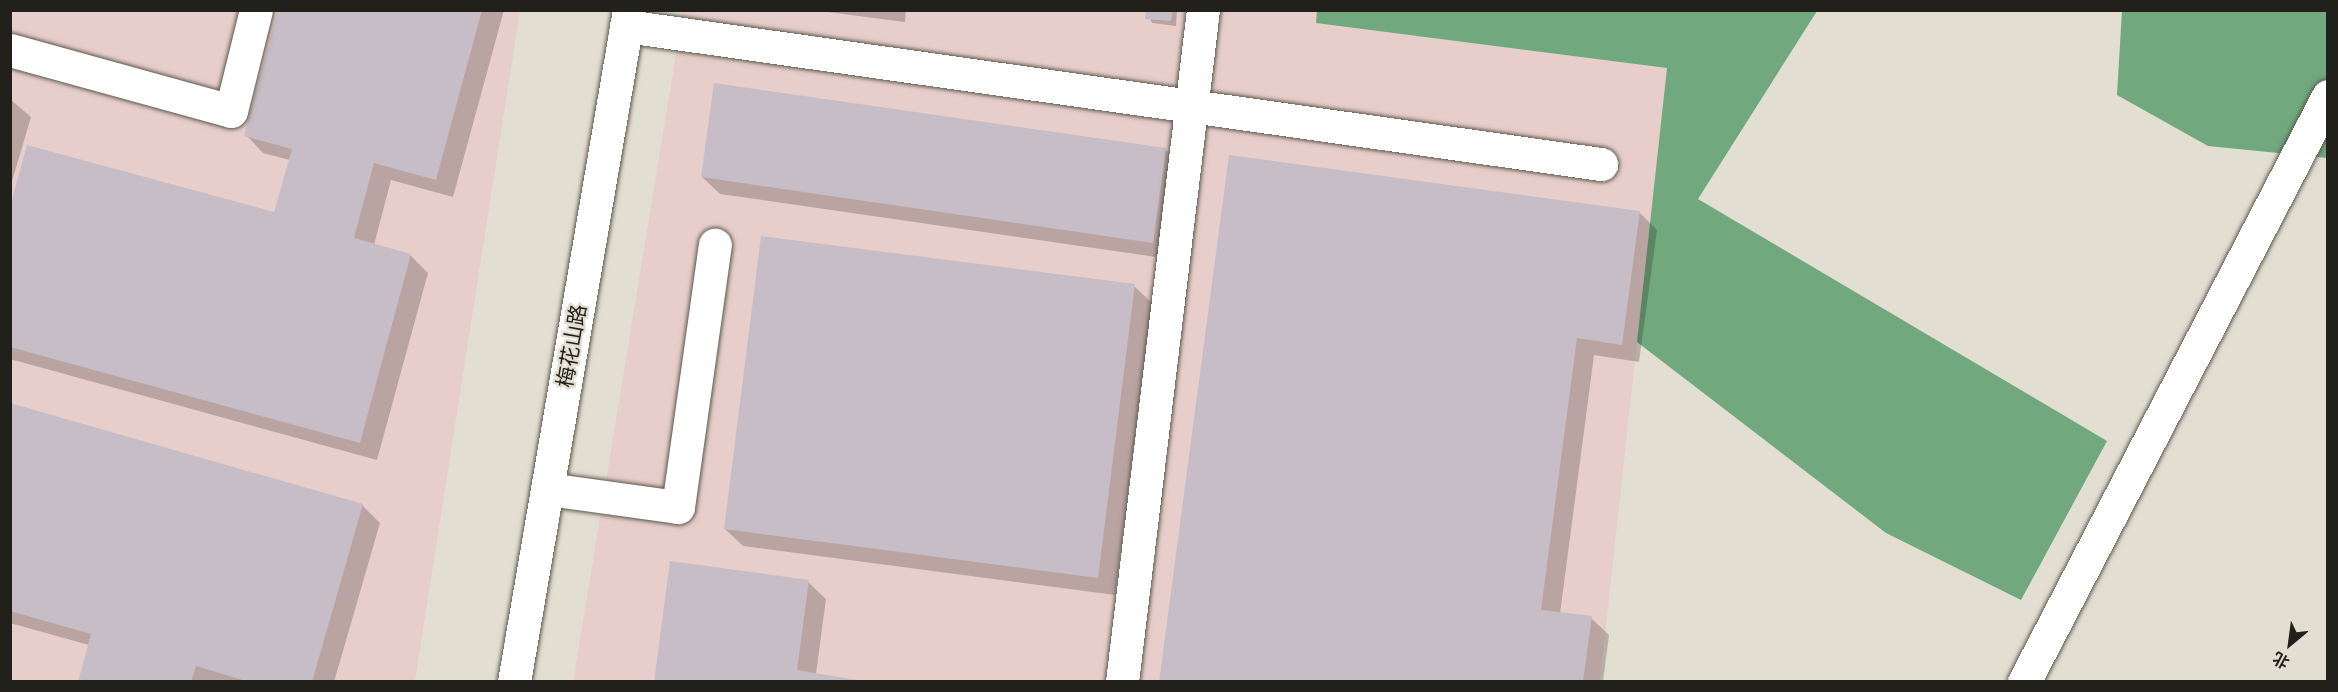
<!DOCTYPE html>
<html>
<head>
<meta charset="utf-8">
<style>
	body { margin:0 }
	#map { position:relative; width:2338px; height:692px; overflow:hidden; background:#e3ded2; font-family:Jost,"Noto Sans SC",sans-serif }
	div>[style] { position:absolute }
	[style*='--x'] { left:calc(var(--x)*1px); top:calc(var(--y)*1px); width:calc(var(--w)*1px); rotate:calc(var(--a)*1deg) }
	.commercial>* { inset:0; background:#e8ceca }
	.forest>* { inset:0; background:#71a87d }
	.shadow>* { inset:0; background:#0003 }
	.building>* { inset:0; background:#c7bdc6 }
	.roads { filter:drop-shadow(0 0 2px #5b584d) drop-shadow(0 0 2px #5b584d) }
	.minor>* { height:33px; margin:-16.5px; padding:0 16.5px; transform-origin:16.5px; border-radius:16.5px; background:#fff }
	span { translate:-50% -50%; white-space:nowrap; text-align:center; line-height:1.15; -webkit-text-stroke:4.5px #e3ded2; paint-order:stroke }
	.street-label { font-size:21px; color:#21201b }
	.frame { position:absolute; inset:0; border:12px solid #21201b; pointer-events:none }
	.north { position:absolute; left:2260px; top:614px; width:60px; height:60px; -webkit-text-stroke:4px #e3ded2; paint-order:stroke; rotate:209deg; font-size:16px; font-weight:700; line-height:24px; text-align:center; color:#21201b }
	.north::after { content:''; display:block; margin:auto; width:21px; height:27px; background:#21201b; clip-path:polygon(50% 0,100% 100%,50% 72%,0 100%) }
</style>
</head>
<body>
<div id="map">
	<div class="commercial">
		<div style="clip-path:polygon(10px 11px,520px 11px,415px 681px,11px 681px)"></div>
		<div style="clip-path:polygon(683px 11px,1317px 11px,1316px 23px,1667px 68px,1600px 681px,573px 682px)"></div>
	</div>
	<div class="forest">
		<div style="clip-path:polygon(1317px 10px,1817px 11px,1698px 199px,2107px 441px,2021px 600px,1886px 533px,1637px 342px,1667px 68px,1316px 23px)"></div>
		<div style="clip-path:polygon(2122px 11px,2327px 11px,2327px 158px,2208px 146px,2117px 95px)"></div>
	</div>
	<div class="shadow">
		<div style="clip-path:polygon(279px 10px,504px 10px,453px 197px,391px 180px,374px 245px,410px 255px,428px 273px,377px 460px,10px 359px,10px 212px,275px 214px,290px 160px,263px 153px,246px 135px)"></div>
		<div style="clip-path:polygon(812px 10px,906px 10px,905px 22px)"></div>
		<div style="clip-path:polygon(1147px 10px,1177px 10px,1176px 26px,1152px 23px)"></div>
		<div style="clip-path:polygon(10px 99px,31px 117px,10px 188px)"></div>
		<div style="clip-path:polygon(1166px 150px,1183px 167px,1170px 259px,720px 194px,702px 177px)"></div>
		<div style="clip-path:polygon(1639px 212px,1657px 230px,1639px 362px,1594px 355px,1560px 614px,1591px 618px,1609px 635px,1603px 682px,1161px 682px)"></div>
		<div style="clip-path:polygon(1134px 286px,1152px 303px,1115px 595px,743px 546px,725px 529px)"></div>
		<div style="clip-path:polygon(10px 404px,362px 505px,380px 523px,334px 682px,79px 682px,89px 645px,10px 623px)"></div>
		<div style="clip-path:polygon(808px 582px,826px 599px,816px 674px,867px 682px,656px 682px)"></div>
	</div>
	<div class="building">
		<div style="clip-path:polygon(278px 10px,482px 10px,436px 180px,374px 163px,354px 238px,411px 254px,360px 443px,10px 347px,10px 206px,27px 145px,274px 212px,292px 149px,244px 136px)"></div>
		<div style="clip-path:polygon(1146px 10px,1172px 10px,1171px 21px,1145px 19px)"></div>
		<div style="clip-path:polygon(714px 83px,1166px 148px,1153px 243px,701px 177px)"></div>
		<div style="clip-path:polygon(1229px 155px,1640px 211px,1622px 345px,1577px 338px,1541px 610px,1592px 616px,1583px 682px,1159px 682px)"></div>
		<div style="clip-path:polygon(761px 236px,1135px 284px,1098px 578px,724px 529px)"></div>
		<div style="clip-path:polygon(10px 403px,363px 504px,312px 682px,249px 682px,196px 666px,191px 682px,78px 682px,91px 634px,10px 611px)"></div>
		<div style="clip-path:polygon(670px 561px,809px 580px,797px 670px,868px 682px,654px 682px)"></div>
	</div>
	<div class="roads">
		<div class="minor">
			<div style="--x:626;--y:26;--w:985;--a:8.06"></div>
			<div style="--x:10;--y:50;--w:229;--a:15.4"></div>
			<div style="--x:231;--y:111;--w:104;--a:-76.1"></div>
			<div style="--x:548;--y:489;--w:131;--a:7.9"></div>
			<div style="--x:678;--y:507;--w:265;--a:-82"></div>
			<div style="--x:514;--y:682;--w:682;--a:-80.29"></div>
			<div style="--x:1122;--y:682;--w:677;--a:-83.13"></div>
			<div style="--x:2024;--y:682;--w:660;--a:-62.58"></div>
		</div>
	</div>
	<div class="street-label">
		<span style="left:572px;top:346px;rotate:-80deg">梅花山路</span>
	</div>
	<div class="frame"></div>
	<div class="north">北</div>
</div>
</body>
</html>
